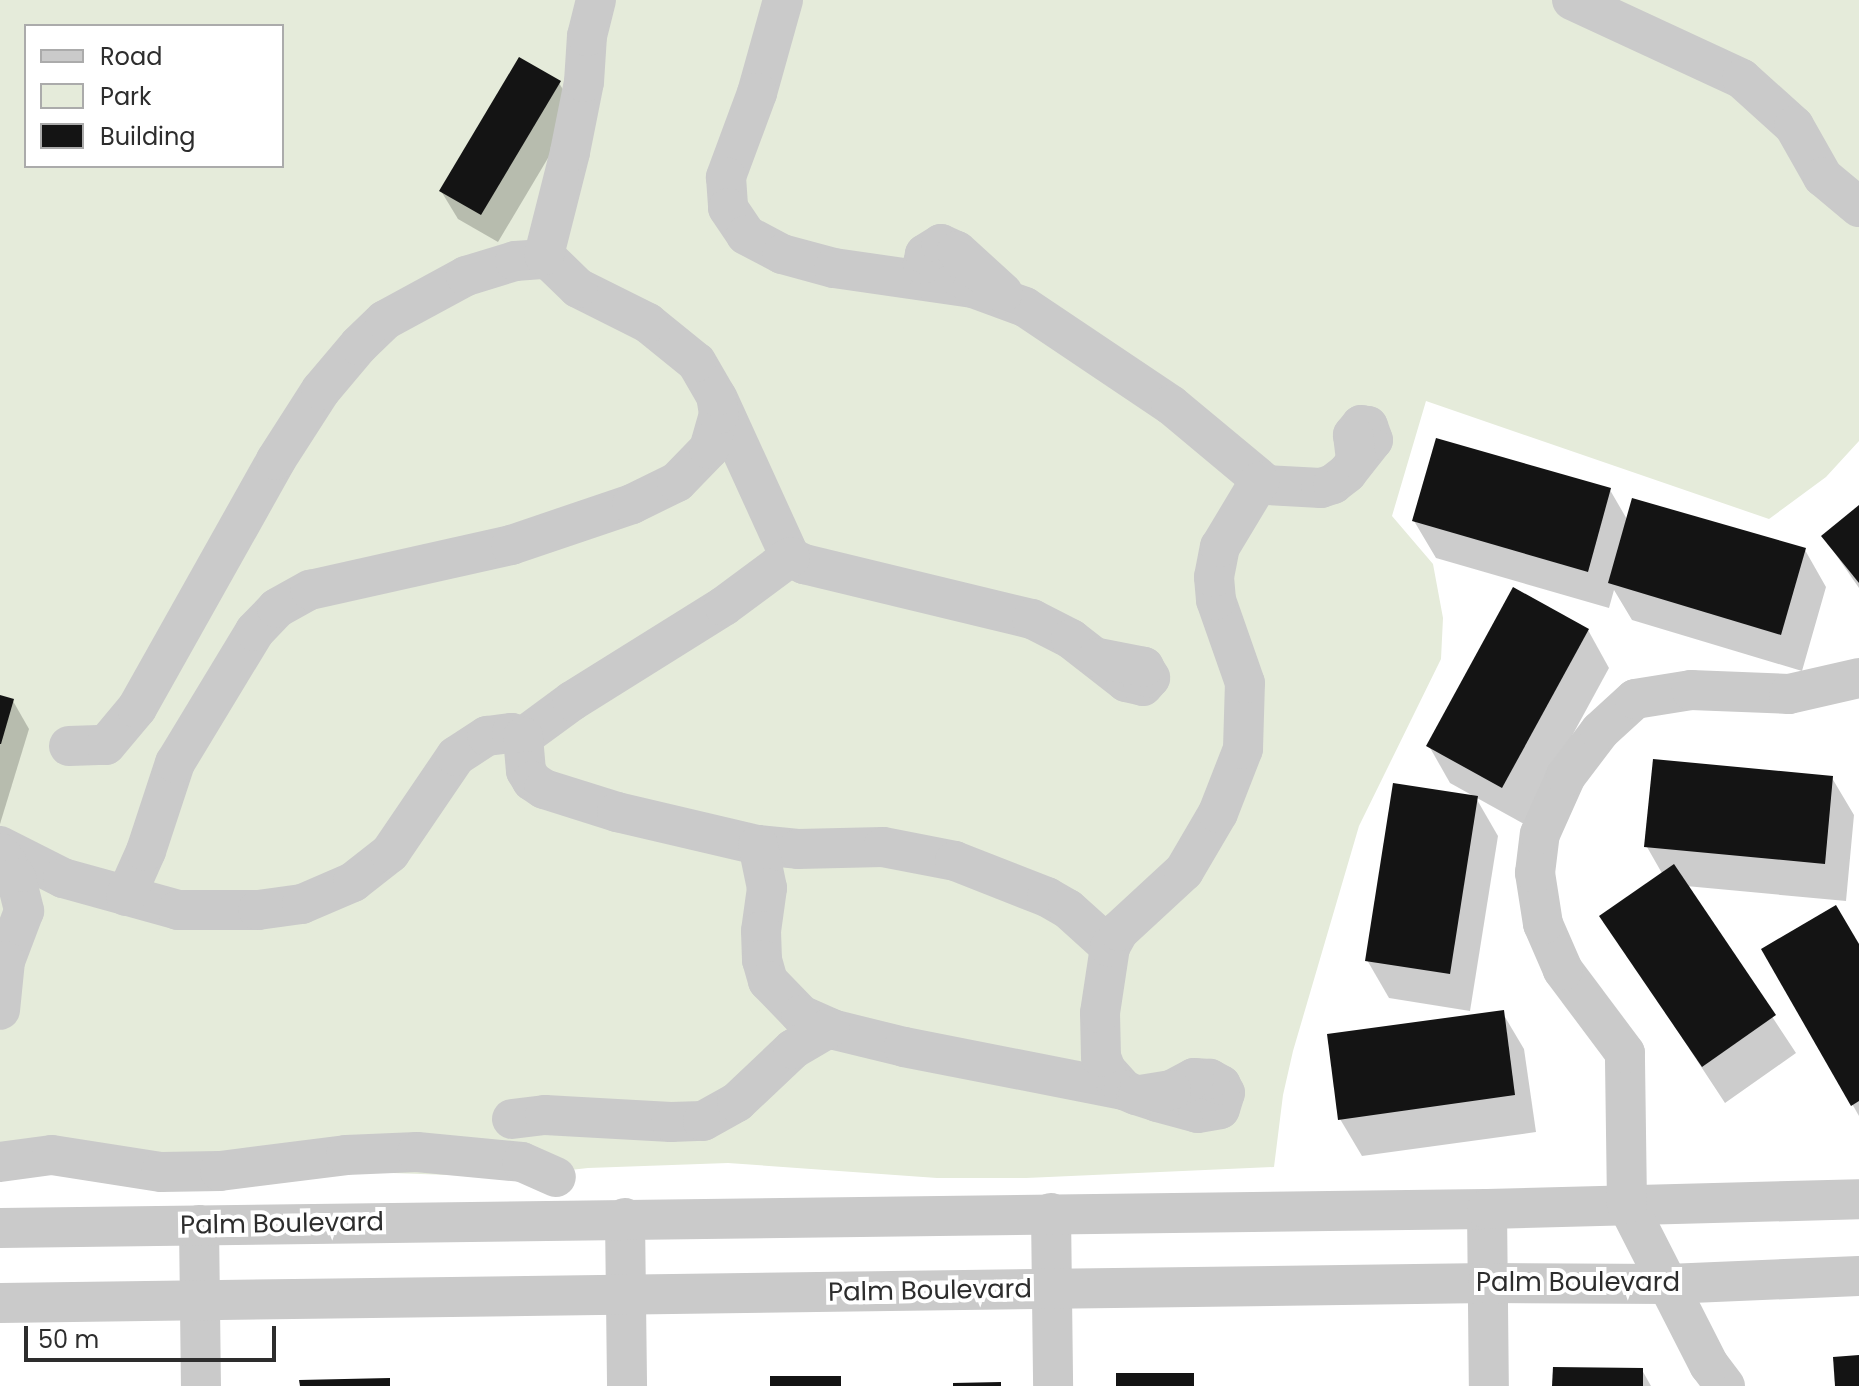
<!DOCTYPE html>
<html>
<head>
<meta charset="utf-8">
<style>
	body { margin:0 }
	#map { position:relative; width:1859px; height:1386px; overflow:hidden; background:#fff; font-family:Poppins,sans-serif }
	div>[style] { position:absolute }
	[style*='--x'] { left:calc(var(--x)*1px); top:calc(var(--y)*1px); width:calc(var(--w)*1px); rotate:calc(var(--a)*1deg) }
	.green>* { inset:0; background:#e5ebda }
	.shadow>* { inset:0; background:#0003 }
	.building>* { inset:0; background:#141414 }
	.minor>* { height:40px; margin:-20px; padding:0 20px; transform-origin:20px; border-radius:20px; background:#cacaca }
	span { translate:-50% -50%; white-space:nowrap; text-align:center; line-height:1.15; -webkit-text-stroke:8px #fff; paint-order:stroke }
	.street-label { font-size:26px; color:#2d2d2d }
	.legend { position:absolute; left:24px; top:24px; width:260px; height:144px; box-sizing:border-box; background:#fff; border:2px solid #ababab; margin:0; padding:10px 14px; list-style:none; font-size:24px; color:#2d2d2d }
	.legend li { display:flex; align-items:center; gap:16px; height:40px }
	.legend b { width:40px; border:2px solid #ababab }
	.scale { position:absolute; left:24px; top:1326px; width:252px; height:36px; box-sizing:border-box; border:4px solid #2d2d2d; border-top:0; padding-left:10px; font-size:24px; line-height:28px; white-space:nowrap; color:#2d2d2d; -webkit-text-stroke:6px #fff; paint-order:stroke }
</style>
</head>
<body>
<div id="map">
	<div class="green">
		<div style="clip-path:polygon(evenodd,0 0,1859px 0,1859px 441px,1826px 477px,1769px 519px,1426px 401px,1392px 516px,1433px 564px,1443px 618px,1441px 659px,1359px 826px,1293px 1051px,1283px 1095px,1274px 1167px,1026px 1178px,937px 1178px,728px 1163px,588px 1168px,508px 1177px,362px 1172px,0 1174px,0 0,26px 26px,282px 26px,282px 166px,26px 166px,26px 26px)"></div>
	</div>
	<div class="shadow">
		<div style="clip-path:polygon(559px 83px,576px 111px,498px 242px,458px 219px,441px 191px)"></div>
		<div style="clip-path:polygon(1610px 490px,1628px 521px,1805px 550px,1826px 587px,1802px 671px,1632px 620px,1614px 590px,1609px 608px,1436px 558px,1414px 521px)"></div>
		<div style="clip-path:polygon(1859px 507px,1859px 588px,1823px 536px)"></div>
		<div style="clip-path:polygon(1588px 630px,1609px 668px,1524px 824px,1450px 783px,1429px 746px)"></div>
		<div style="clip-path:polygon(0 697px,13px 701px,29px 729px,0 824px)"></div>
		<div style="clip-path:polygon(1832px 778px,1854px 815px,1846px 901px,1686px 886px,1796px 1053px,1725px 1103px,1602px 916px,1663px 875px,1647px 847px)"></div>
		<div style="clip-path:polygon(1476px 798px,1498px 836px,1470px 1011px,1389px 998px,1367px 960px)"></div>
		<div style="clip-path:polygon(1859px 948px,1859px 1116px,1764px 950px)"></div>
		<div style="clip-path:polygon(1502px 1012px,1524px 1049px,1536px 1132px,1362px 1156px,1340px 1119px)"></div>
		<div style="clip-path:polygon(1642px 1370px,1651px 1386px,1554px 1386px)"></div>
	</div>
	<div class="building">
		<div style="clip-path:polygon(519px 57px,561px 81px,481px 215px,439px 191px)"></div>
		<div style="clip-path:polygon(1436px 438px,1611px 488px,1588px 572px,1412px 521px)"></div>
		<div style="clip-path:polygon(1632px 498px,1806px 548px,1781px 635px,1608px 583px)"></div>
		<div style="clip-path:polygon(1859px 505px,1859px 583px,1821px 536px)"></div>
		<div style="clip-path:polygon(1513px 587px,1589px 629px,1502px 788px,1426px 746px)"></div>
		<div style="clip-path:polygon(0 695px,14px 699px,1px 744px,0 744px)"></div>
		<div style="clip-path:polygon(1653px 759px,1833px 776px,1825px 864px,1644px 847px)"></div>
		<div style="clip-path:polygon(1393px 783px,1478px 796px,1450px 974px,1365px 961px)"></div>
		<div style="clip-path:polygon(1674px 864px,1776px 1015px,1702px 1067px,1599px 916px)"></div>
		<div style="clip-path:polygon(1836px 905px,1859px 944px,1859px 1101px,1851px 1106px,1761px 949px)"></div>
		<div style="clip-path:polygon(1504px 1010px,1515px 1095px,1338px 1120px,1327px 1034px)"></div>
		<div style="clip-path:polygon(1859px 1355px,1859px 1386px,1835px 1386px,1833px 1357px)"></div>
		<div style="clip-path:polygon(1553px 1367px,1643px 1368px,1643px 1386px,1552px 1386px)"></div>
		<div style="clip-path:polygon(1116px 1373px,1194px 1373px,1194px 1386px,1116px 1386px)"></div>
		<div style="clip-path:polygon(770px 1376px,841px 1376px,841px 1386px,770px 1386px)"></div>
		<div style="clip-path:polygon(390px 1378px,390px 1386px,300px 1386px,299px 1380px)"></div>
		<div style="clip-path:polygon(1001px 1382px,1001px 1386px,953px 1386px,953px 1383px)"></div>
	</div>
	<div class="minor">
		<div style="--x:783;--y:0;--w:97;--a:105.6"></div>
		<div style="--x:757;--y:93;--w:90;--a:110.3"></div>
		<div style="--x:726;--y:177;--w:31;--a:86"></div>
		<div style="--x:728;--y:208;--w:32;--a:56"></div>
		<div style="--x:746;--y:235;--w:41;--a:27.8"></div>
		<div style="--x:782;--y:254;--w:54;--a:15.1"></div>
		<div style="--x:834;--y:268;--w:140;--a:8.2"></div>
		<div style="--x:973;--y:288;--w:55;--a:20.1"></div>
		<div style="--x:1025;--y:307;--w:176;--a:33.9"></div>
		<div style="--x:1171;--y:405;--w:125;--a:39.8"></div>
		<div style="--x:1267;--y:485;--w:54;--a:3.2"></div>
		<div style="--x:1321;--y:488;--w:13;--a:-18"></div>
		<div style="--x:1333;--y:484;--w:18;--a:-38"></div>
		<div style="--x:1347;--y:473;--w:42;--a:-51.8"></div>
		<div style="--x:1373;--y:440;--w:15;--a:-110"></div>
		<div style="--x:1368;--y:426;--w:7;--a:-172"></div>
		<div style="--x:1361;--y:425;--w:13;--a:129"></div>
		<div style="--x:1353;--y:435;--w:23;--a:83"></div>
		<div style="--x:1572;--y:0;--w:187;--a:24.9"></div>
		<div style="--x:1742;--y:79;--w:70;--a:42.1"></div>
		<div style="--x:1794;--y:126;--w:59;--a:60.4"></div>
		<div style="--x:1823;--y:177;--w:47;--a:39.8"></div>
		<div style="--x:931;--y:280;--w:18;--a:-117"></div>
		<div style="--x:923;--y:264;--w:10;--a:-79"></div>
		<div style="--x:925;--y:254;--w:19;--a:-32"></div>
		<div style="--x:941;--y:244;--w:17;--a:24"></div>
		<div style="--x:957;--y:251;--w:62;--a:42.4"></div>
		<div style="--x:718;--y:399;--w:174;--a:65.5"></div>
		<div style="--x:790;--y:557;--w:16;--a:27"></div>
		<div style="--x:804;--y:564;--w:235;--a:13.6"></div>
		<div style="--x:1032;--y:619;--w:44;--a:27.1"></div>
		<div style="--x:1071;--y:639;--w:70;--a:38"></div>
		<div style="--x:1126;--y:682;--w:17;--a:13"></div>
		<div style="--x:1143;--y:686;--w:11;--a:-49"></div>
		<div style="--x:1150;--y:678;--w:13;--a:-119"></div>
		<div style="--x:1144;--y:667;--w:47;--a:-168.9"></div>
		<div style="--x:523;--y:737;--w:61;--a:-36.3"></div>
		<div style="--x:572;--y:701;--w:179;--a:-32"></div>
		<div style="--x:724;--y:606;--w:82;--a:-36.6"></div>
		<div style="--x:69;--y:746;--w:37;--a:-2"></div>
		<div style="--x:106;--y:745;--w:48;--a:-50"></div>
		<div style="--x:137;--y:708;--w:284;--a:-60.7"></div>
		<div style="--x:276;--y:460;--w:83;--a:-57.3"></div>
		<div style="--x:321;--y:390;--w:59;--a:-49.8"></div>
		<div style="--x:359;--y:345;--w:36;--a:-44"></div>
		<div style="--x:385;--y:320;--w:92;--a:-28.5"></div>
		<div style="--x:466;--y:276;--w:51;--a:-17"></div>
		<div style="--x:515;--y:261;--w:30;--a:-4"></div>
		<div style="--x:758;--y:845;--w:40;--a:5.7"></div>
		<div style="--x:798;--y:849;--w:85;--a:-1.3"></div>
		<div style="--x:883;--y:847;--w:73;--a:11"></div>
		<div style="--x:955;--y:861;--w:99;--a:21.4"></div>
		<div style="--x:1047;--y:897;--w:24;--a:30"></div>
		<div style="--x:1068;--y:909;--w:57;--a:42.1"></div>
		<div style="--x:0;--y:846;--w:71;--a:26.9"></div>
		<div style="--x:63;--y:878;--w:119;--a:15.5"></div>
		<div style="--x:178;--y:910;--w:80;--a:0"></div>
		<div style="--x:258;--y:910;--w:44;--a:-7.8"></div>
		<div style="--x:302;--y:904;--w:56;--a:-23.3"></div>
		<div style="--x:353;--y:882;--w:47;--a:-38.1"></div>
		<div style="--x:390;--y:853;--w:117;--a:-55.8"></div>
		<div style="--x:456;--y:756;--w:37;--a:-33"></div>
		<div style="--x:487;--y:736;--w:25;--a:-7"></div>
		<div style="--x:512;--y:733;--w:12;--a:20"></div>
		<div style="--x:523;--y:737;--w:34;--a:85"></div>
		<div style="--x:526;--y:771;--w:12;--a:59"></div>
		<div style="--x:532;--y:781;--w:14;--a:34"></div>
		<div style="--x:544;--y:789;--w:77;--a:17.5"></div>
		<div style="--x:617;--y:812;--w:145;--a:13.2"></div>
		<div style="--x:758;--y:845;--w:44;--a:78.2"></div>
		<div style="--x:767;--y:888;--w:43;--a:97.9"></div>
		<div style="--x:761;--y:931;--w:29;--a:88"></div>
		<div style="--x:762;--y:960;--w:22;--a:74"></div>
		<div style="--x:768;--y:981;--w:47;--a:45.9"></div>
		<div style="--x:801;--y:1015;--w:37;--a:24"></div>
		<div style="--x:835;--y:1030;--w:71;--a:13.8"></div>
		<div style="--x:904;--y:1047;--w:224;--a:11.1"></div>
		<div style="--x:1124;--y:1090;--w:27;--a:-132"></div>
		<div style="--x:1106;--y:1070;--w:14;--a:-111"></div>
		<div style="--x:1101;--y:1057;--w:44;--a:-91.3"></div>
		<div style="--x:1100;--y:1013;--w:67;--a:-81.4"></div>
		<div style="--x:1110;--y:947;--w:18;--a:-61"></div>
		<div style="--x:1119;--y:931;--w:88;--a:-42.7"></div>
		<div style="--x:1184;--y:871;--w:67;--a:-59.6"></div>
		<div style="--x:1218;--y:813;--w:69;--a:-68.7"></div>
		<div style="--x:1243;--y:749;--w:66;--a:-88.3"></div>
		<div style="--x:1245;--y:683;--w:88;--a:-109.3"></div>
		<div style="--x:1216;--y:600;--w:23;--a:-95"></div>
		<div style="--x:1214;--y:577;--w:31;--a:-79"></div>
		<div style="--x:1220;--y:547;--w:76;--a:-59"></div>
		<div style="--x:0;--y:853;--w:30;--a:57"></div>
		<div style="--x:16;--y:878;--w:34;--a:76"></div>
		<div style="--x:24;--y:911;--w:53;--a:110.8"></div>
		<div style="--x:5;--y:961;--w:49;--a:95.8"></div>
		<div style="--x:126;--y:896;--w:49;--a:-66"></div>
		<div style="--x:146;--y:851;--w:93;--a:-71.8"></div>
		<div style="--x:175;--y:763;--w:154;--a:-58.8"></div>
		<div style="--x:255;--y:631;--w:32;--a:-46"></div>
		<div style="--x:277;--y:608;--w:38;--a:-29"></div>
		<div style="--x:310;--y:590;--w:206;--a:-12.6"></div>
		<div style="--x:511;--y:545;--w:128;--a:-18.7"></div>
		<div style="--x:632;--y:504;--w:50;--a:-26.1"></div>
		<div style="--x:677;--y:482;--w:46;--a:-45.9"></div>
		<div style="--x:709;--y:449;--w:36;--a:-74"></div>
		<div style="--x:719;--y:414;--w:18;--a:-99"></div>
		<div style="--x:716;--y:396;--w:39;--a:-120"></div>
		<div style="--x:696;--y:362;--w:62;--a:-140.9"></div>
		<div style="--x:648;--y:323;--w:78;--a:-153.4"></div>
		<div style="--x:578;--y:288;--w:47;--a:-135.9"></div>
		<div style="--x:544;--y:255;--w:106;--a:-75.8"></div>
		<div style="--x:570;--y:152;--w:71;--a:-78.7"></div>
		<div style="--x:584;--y:82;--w:46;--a:-86.3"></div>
		<div style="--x:587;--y:36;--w:37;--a:-76"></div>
		<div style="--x:1124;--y:1090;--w:13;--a:23"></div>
		<div style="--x:1136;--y:1095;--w:22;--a:18"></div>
		<div style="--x:1157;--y:1102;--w:42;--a:15"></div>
		<div style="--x:1198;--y:1113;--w:22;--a:-10"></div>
		<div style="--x:1220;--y:1109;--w:17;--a:-73"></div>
		<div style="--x:1225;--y:1093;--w:9;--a:-117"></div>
		<div style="--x:1221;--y:1085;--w:13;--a:-151"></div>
		<div style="--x:1210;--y:1079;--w:16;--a:-176"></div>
		<div style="--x:1194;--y:1078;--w:26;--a:152"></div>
		<div style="--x:1171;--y:1090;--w:33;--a:171"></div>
		<div style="--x:512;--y:1119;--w:33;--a:-7"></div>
		<div style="--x:545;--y:1115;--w:126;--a:3.2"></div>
		<div style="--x:671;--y:1122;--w:32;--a:-2"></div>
		<div style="--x:703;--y:1121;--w:39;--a:-29"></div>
		<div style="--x:737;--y:1102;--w:77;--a:-43.4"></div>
		<div style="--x:793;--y:1049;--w:42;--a:-30.3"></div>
		<div style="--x:0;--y:1162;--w:52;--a:-7.7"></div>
		<div style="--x:52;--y:1155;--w:110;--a:8.9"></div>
		<div style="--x:161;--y:1172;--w:59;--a:-1"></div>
		<div style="--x:220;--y:1171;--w:127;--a:-7.2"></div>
		<div style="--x:346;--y:1155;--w:71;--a:-2.4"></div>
		<div style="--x:417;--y:1152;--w:105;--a:5.4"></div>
		<div style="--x:522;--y:1162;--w:37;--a:24"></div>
		<div style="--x:1487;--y:1209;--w:177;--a:89.4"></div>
		<div style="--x:1051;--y:1213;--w:173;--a:89.3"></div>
		<div style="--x:625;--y:1218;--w:168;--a:89.3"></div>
		<div style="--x:199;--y:1225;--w:161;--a:89.3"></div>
		<div style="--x:0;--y:1228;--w:1487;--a:-0.73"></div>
		<div style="--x:1487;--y:1209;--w:372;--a:-1.5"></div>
		<div style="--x:0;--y:1303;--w:1488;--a:-0.77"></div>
		<div style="--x:1488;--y:1283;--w:180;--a:0.3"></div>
		<div style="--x:1668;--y:1284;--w:191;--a:-2.4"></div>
		<div style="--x:1725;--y:1386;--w:26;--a:-127"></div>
		<div style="--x:1709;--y:1365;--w:181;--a:-117"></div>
		<div style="--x:1627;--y:1204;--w:151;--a:-90.8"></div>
		<div style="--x:1625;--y:1053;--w:104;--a:-126.8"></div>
		<div style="--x:1563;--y:970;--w:50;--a:-113.5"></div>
		<div style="--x:1543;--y:924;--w:52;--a:-98.9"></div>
		<div style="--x:1535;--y:873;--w:39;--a:-83"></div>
		<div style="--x:1540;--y:834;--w:64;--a:-65.9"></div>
		<div style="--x:1566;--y:776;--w:56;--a:-52.9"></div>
		<div style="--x:1600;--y:731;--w:47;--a:-42.4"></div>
		<div style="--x:1635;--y:699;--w:57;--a:-9.1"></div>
		<div style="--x:1691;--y:690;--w:98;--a:2.3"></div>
		<div style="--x:1789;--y:694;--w:72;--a:-12.9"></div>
	</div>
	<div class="street-label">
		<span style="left:282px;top:1224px;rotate:-1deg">Palm Boulevard</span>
		<span style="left:1578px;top:1283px">Palm Boulevard</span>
		<span style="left:930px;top:1291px;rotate:-1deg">Palm Boulevard</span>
	</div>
	<ul class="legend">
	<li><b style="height:10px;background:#cacaca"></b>Road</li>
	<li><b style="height:22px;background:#e5ebda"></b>Park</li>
	<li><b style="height:22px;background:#141414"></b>Building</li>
	</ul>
	<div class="scale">50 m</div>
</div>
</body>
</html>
